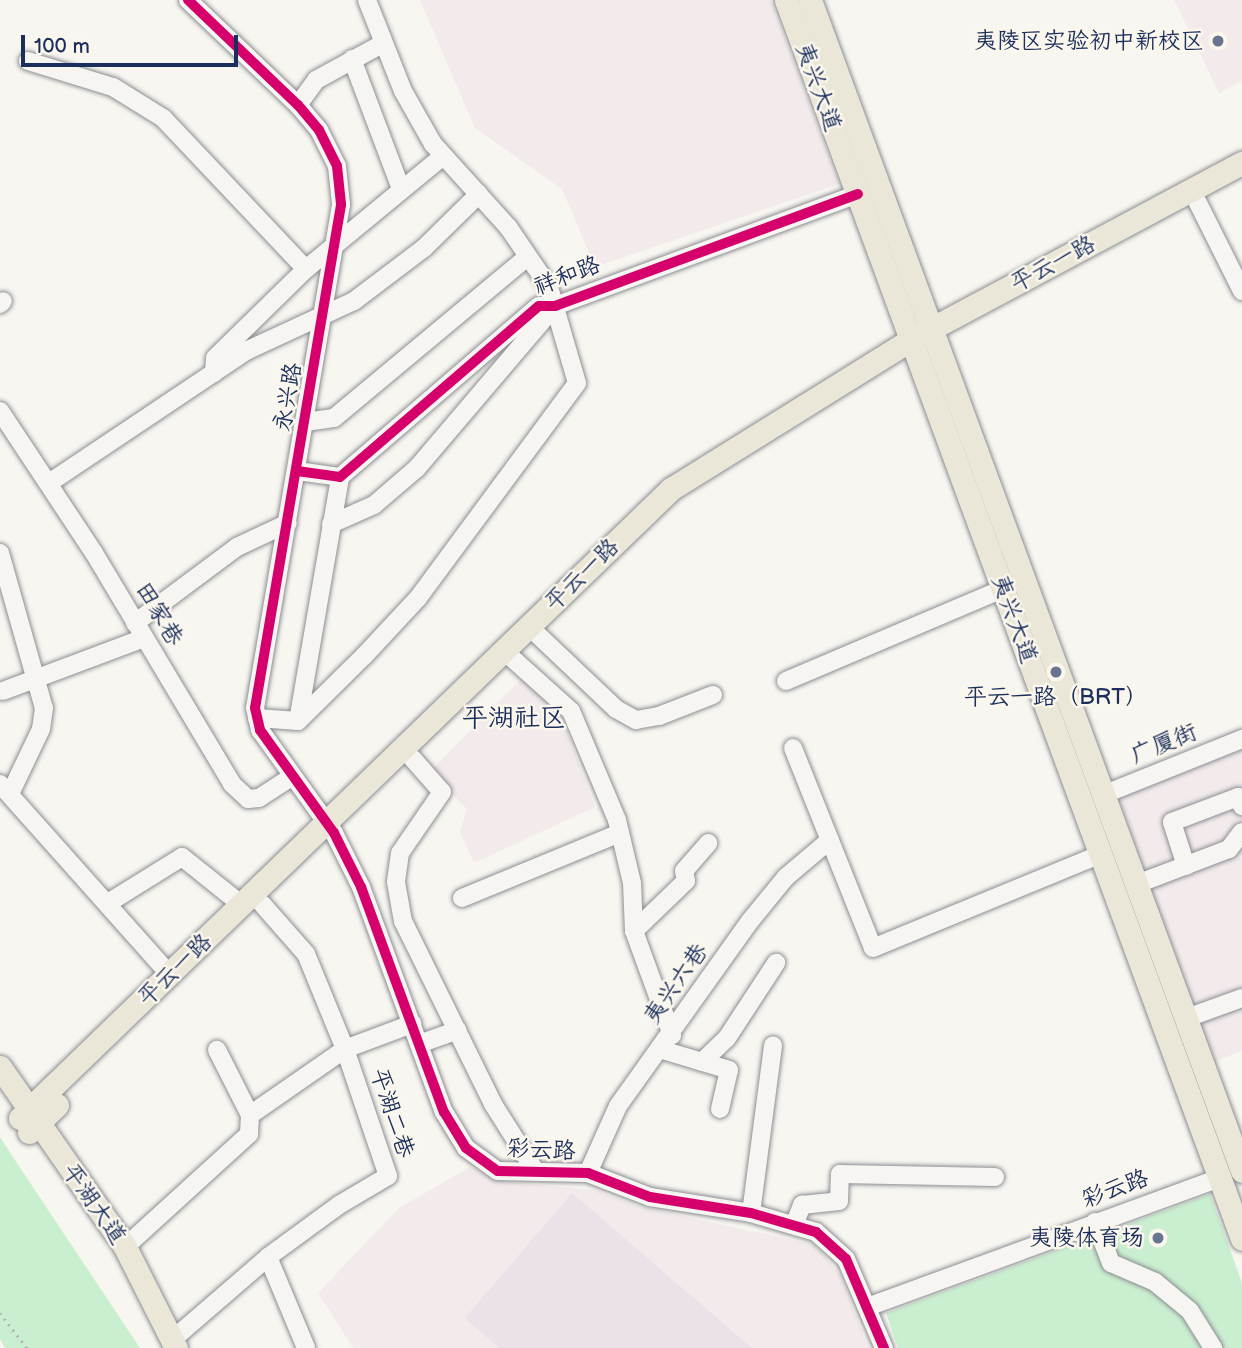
<!DOCTYPE html>
<html>
<head>
<meta charset="utf-8">
<style>
	body { margin:0 }
	#map { position:relative; width:1242px; height:1348px; overflow:hidden; background:#f8f6f0; font-family:"Balsamiq Sans","LXGW WenKai TC",sans-serif }
	div>[style] { position:absolute }
	[style*='--x'] { left:calc(var(--x)*1px); top:calc(var(--y)*1px); width:calc(var(--w)*1px); rotate:calc(var(--a)*1deg) }
	.built>* { inset:0; background:#f2eaeb }
	.green>* { inset:0; background:#caefd0 }
	.building>* { inset:0; background:#eae2e8 }
	.path>* { height:2.5px; margin-top:-1.25px; transform-origin:0; background:repeating-linear-gradient(90deg,#b3b5b7 0 2px,transparent 0 7px) }
	.roads { filter:drop-shadow(0 0 2px #8b8e94) drop-shadow(0 0 2px #8b8e94) }
	.minor>* { height:18px; margin:-9px; padding:0 9px; transform-origin:9px; border-radius:9px; background:#f6f5f1 }
	.major>* { height:23px; margin:-11.5px; padding:0 11.5px; transform-origin:11.5px; border-radius:11.5px; background:#eae7d8 }
	.cycleway>* { height:10px; margin:-5px; padding:0 5px; transform-origin:5px; border-radius:5px; background:#d6006c }
	.dots>* { width:19px; height:19px; translate:-50% -50%; box-sizing:border-box; border:4px solid #fbf7ec; border-radius:50% }
	span { translate:-50% -50%; white-space:nowrap; text-align:center; line-height:1.15; -webkit-text-stroke:5px #fbf7ec; paint-order:stroke }
	.poi-label { font-size:23px; color:#1b2f5e }
	.right { translate:-100% -50%; text-align:right }
	.street-label { font-size:23px; color:#1b2f5e }
	.quarter-label { font-size:26px; color:#1b2f5e }
	.scale { position:absolute; left:21px; top:35px; width:217px; height:32px; box-sizing:border-box; border:4px solid #1b2f5e; border-top:0; padding-left:9px; font-size:21px; line-height:24px; white-space:nowrap; color:#1b2f5e; -webkit-text-stroke:5px #fbf7ec; paint-order:stroke }
</style>
</head>
<body>
<div id="map">
	<div class="built">
		<div style="clip-path:polygon(420px 0,771px 0,839px 184px,595px 267px,562px 189px,475px 128px)"></div>
		<div style="clip-path:polygon(1174px 0,1242px 0,1242px 81px,1219px 93px)"></div>
		<div style="clip-path:polygon(521px 679px,561px 716px,595px 807px,474px 863px,460px 832px,467px 809px,430px 772px)"></div>
		<div style="clip-path:polygon(1242px 746px,1242px 1051px,1213px 1062px,1118px 797px)"></div>
		<div style="clip-path:polygon(470px 1167px,508px 1182px,594px 1190px,638px 1206px,815px 1245px,840px 1274px,868px 1348px,353px 1348px,318px 1293px,399px 1208px)"></div>
	</div>
	<div class="green">
		<div style="clip-path:polygon(0 1137px,11px 1154px,140px 1348px,5px 1348px,0 1339px)"></div>
		<div style="clip-path:polygon(1210px 1194px,1242px 1283px,1242px 1348px,898px 1348px,886px 1313px)"></div>
	</div>
	<div class="building">
		<div style="clip-path:polygon(572px 1193px,752px 1348px,499px 1348px,465px 1318px)"></div>
	</div>
	<div class="path">
		<div style="--x:0;--y:1313;--w:44;--a:52.4"></div>
	</div>
	<div class="roads">
		<div class="minor">
			<div style="--x:188;--y:0;--w:152;--a:43.7"></div>
			<div style="--x:298;--y:105;--w:33;--a:50"></div>
			<div style="--x:319;--y:130;--w:40;--a:63.4"></div>
			<div style="--x:337;--y:166;--w:39;--a:84"></div>
			<div style="--x:341;--y:205;--w:510;--a:99.7"></div>
			<div style="--x:255;--y:708;--w:23;--a:77"></div>
			<div style="--x:260;--y:730;--w:127;--a:54.3"></div>
			<div style="--x:334;--y:833;--w:60;--a:63.4"></div>
			<div style="--x:361;--y:887;--w:240;--a:69.8"></div>
			<div style="--x:444;--y:1112;--w:42;--a:58.6"></div>
			<div style="--x:466;--y:1148;--w:39;--a:36"></div>
			<div style="--x:498;--y:1171;--w:90;--a:1.3"></div>
			<div style="--x:588;--y:1173;--w:66;--a:21.2"></div>
			<div style="--x:650;--y:1197;--w:102;--a:9"></div>
			<div style="--x:751;--y:1213;--w:68;--a:16.3"></div>
			<div style="--x:816;--y:1232;--w:40;--a:42"></div>
			<div style="--x:846;--y:1259;--w:97;--a:66.9"></div>
			<div style="--x:352;--y:59;--w:139;--a:69.3"></div>
			<div style="--x:28;--y:61;--w:89;--a:17"></div>
			<div style="--x:113;--y:87;--w:59;--a:31.8"></div>
			<div style="--x:163;--y:118;--w:208;--a:46.6"></div>
			<div style="--x:306;--y:269;--w:178;--a:-39.5"></div>
			<div style="--x:298;--y:105;--w:31;--a:-54"></div>
			<div style="--x:316;--y:80;--w:77;--a:-28.6"></div>
			<div style="--x:1197;--y:201;--w:101;--a:63.4"></div>
			<div style="--x:0;--y:304;--w:4;--a:-45"></div>
			<div style="--x:214;--y:373;--w:15;--a:-86"></div>
			<div style="--x:215;--y:358;--w:127;--a:-44.4"></div>
			<div style="--x:0;--y:411;--w:170;--a:56.5"></div>
			<div style="--x:94;--y:553;--w:269;--a:59.1"></div>
			<div style="--x:232;--y:784;--w:22;--a:43"></div>
			<div style="--x:248;--y:799;--w:11;--a:-5"></div>
			<div style="--x:259;--y:798;--w:40;--a:-32.9"></div>
			<div style="--x:305;--y:422;--w:29;--a:-8"></div>
			<div style="--x:334;--y:418;--w:251;--a:-39.8"></div>
			<div style="--x:297;--y:471;--w:43;--a:7.9"></div>
			<div style="--x:340;--y:477;--w:262;--a:-40.7"></div>
			<div style="--x:539;--y:306;--w:16;--a:0"></div>
			<div style="--x:555;--y:306;--w:323;--a:-20.3"></div>
			<div style="--x:49;--y:483;--w:239;--a:-33.8"></div>
			<div style="--x:248;--y:350;--w:117;--a:-24.8"></div>
			<div style="--x:354;--y:301;--w:88;--a:-37.1"></div>
			<div style="--x:424;--y:248;--w:77;--a:-44.5"></div>
			<div style="--x:331;--y:524;--w:47;--a:-23.8"></div>
			<div style="--x:374;--y:505;--w:57;--a:-40.7"></div>
			<div style="--x:417;--y:468;--w:213;--a:-49.6"></div>
			<div style="--x:0;--y:553;--w:161;--a:74.2"></div>
			<div style="--x:44;--y:708;--w:21;--a:98"></div>
			<div style="--x:41;--y:729;--w:70;--a:115.5"></div>
			<div style="--x:135;--y:623;--w:127;--a:-36.7"></div>
			<div style="--x:237;--y:547;--w:56;--a:-25.2"></div>
			<div style="--x:538;--y:635;--w:108;--a:43.5"></div>
			<div style="--x:616;--y:709;--w:23;--a:29"></div>
			<div style="--x:636;--y:720;--w:23;--a:-10"></div>
			<div style="--x:659;--y:716;--w:58;--a:-21.3"></div>
			<div style="--x:513;--y:659;--w:78;--a:41.9"></div>
			<div style="--x:571;--y:711;--w:118;--a:67.1"></div>
			<div style="--x:617;--y:820;--w:65;--a:76.6"></div>
			<div style="--x:632;--y:883;--w:48;--a:87.6"></div>
			<div style="--x:634;--y:931;--w:111;--a:69.9"></div>
			<div style="--x:786;--y:681;--w:236;--a:-23"></div>
			<div style="--x:3;--y:691;--w:151;--a:-20.6"></div>
			<div style="--x:257;--y:718;--w:41;--a:4.2"></div>
			<div style="--x:298;--y:721;--w:93;--a:-44.6"></div>
			<div style="--x:364;--y:656;--w:79;--a:-47"></div>
			<div style="--x:418;--y:598;--w:267;--a:-53.5"></div>
			<div style="--x:577;--y:383;--w:100;--a:-106.3"></div>
			<div style="--x:549;--y:287;--w:73;--a:-124.3"></div>
			<div style="--x:508;--y:227;--w:112;--a:-132.1"></div>
			<div style="--x:433;--y:144;--w:61;--a:-119.5"></div>
			<div style="--x:403;--y:91;--w:98;--a:-111.6"></div>
			<div style="--x:298;--y:721;--w:248;--a:-80.2"></div>
			<div style="--x:793;--y:748;--w:215;--a:68.2"></div>
			<div style="--x:873;--y:948;--w:247;--a:-22.4"></div>
			<div style="--x:412;--y:758;--w:45;--a:48.6"></div>
			<div style="--x:442;--y:792;--w:74;--a:124.5"></div>
			<div style="--x:400;--y:853;--w:29;--a:98"></div>
			<div style="--x:396;--y:882;--w:40;--a:80"></div>
			<div style="--x:403;--y:921;--w:204;--a:63.8"></div>
			<div style="--x:493;--y:1104;--w:77;--a:57.8"></div>
			<div style="--x:0;--y:784;--w:256;--a:48.3"></div>
			<div style="--x:1105;--y:794;--w:148;--a:-21.9"></div>
			<div style="--x:1186;--y:866;--w:46;--a:-107.7"></div>
			<div style="--x:1172;--y:822;--w:71;--a:-20.7"></div>
			<div style="--x:1238;--y:797;--w:10;--a:66"></div>
			<div style="--x:1137;--y:884;--w:98;--a:-20.8"></div>
			<div style="--x:1229;--y:849;--w:21;--a:-53"></div>
			<div style="--x:462;--y:898;--w:171;--a:-22.4"></div>
			<div style="--x:108;--y:903;--w:87;--a:-31.9"></div>
			<div style="--x:182;--y:857;--w:77;--a:38.7"></div>
			<div style="--x:634;--y:931;--w:72;--a:-43.9"></div>
			<div style="--x:686;--y:881;--w:10;--a:-101"></div>
			<div style="--x:684;--y:871;--w:37;--a:-49"></div>
			<div style="--x:1187;--y:1018;--w:59;--a:-20"></div>
			<div style="--x:419;--y:1044;--w:41;--a:-19.7"></div>
			<div style="--x:659;--y:1049;--w:73;--a:16.7"></div>
			<div style="--x:729;--y:1070;--w:40;--a:103"></div>
			<div style="--x:702;--y:1062;--w:35;--a:-44"></div>
			<div style="--x:727;--y:1038;--w:90;--a:-56.8"></div>
			<div style="--x:250;--y:1115;--w:116;--a:-34.8"></div>
			<div style="--x:345;--y:1049;--w:72;--a:-20.5"></div>
			<div style="--x:588;--y:1173;--w:73;--a:-65.9"></div>
			<div style="--x:618;--y:1106;--w:227;--a:-54.5"></div>
			<div style="--x:750;--y:921;--w:57;--a:-50.7"></div>
			<div style="--x:786;--y:877;--w:57;--a:-40.1"></div>
			<div style="--x:751;--y:1213;--w:169;--a:-82.5"></div>
			<div style="--x:1095;--y:1222;--w:44;--a:68.7"></div>
			<div style="--x:1111;--y:1263;--w:48;--a:23.4"></div>
			<div style="--x:1155;--y:1282;--w:45;--a:39.6"></div>
			<div style="--x:1190;--y:1311;--w:44;--a:58.1"></div>
			<div style="--x:794;--y:1225;--w:22;--a:-68"></div>
			<div style="--x:802;--y:1205;--w:37;--a:-6"></div>
			<div style="--x:839;--y:1201;--w:27;--a:-88"></div>
			<div style="--x:840;--y:1174;--w:155;--a:1.1"></div>
			<div style="--x:125;--y:1247;--w:168;--a:-42.3"></div>
			<div style="--x:249;--y:1134;--w:19;--a:-87"></div>
			<div style="--x:250;--y:1115;--w:73;--a:-116.9"></div>
			<div style="--x:268;--y:1257;--w:99;--a:67.3"></div>
			<div style="--x:870;--y:1306;--w:373;--a:-20.1"></div>
			<div style="--x:172;--y:1340;--w:127;--a:-40.8"></div>
			<div style="--x:268;--y:1257;--w:88;--a:-36.2"></div>
			<div style="--x:339;--y:1205;--w:57;--a:-30.6"></div>
			<div style="--x:388;--y:1176;--w:134;--a:-108.7"></div>
			<div style="--x:345;--y:1049;--w:103;--a:-112.3"></div>
			<div style="--x:306;--y:954;--w:67;--a:-131.3"></div>
		</div>
		<div class="major">
			<div style="--x:786;--y:0;--w:1320;--a:69.79"></div>
			<div style="--x:810;--y:0;--w:1248;--a:69.75"></div>
			<div style="--x:0;--y:1067;--w:219;--a:55.2"></div>
			<div style="--x:125;--y:1247;--w:113;--a:63.2"></div>
			<div style="--x:20;--y:1118;--w:905;--a:-44.02"></div>
			<div style="--x:671;--y:489;--w:284;--a:-31.9"></div>
			<div style="--x:912;--y:339;--w:374;--a:-28.1"></div>
			<div style="--x:29;--y:1132;--w:39;--a:-44"></div>
		</div>
	</div>
	<div class="cycleway">
		<div style="--x:188;--y:0;--w:152;--a:43.7"></div>
		<div style="--x:298;--y:105;--w:33;--a:50"></div>
		<div style="--x:319;--y:130;--w:40;--a:63.4"></div>
		<div style="--x:337;--y:166;--w:39;--a:84"></div>
		<div style="--x:341;--y:205;--w:510;--a:99.7"></div>
		<div style="--x:255;--y:708;--w:23;--a:77"></div>
		<div style="--x:260;--y:730;--w:127;--a:54.3"></div>
		<div style="--x:334;--y:833;--w:60;--a:63.4"></div>
		<div style="--x:361;--y:887;--w:240;--a:69.8"></div>
		<div style="--x:444;--y:1112;--w:42;--a:58.6"></div>
		<div style="--x:466;--y:1148;--w:39;--a:36"></div>
		<div style="--x:498;--y:1171;--w:90;--a:1.3"></div>
		<div style="--x:588;--y:1173;--w:66;--a:21.2"></div>
		<div style="--x:650;--y:1197;--w:102;--a:9"></div>
		<div style="--x:751;--y:1213;--w:68;--a:16.3"></div>
		<div style="--x:816;--y:1232;--w:40;--a:42"></div>
		<div style="--x:846;--y:1259;--w:97;--a:66.9"></div>
		<div style="--x:297;--y:471;--w:43;--a:7.9"></div>
		<div style="--x:340;--y:477;--w:262;--a:-40.7"></div>
		<div style="--x:539;--y:306;--w:16;--a:0"></div>
		<div style="--x:555;--y:306;--w:323;--a:-20.3"></div>
	</div>
	<div class="dots">
		<div style="left:1218px;top:41px;background:#687591"></div>
		<div style="left:1056px;top:672px;background:#687591"></div>
		<div style="left:1158px;top:1238px;background:#687591"></div>
	</div>
	<div class="poi-label">
		<span class="right" style="left:1204px;top:41px">夷陵区实验初中新校区</span>
		<span style="left:1056px;top:697px">平云一路（BRT）</span>
		<span class="right" style="left:1144px;top:1238px">夷陵体育场</span>
	</div>
	<div class="street-label">
		<span style="left:818px;top:87px;rotate:70deg">夷兴大道</span>
		<span style="left:1053px;top:264px;rotate:-28deg">平云一路</span>
		<span style="left:567px;top:276px;rotate:-21deg">祥和路</span>
		<span style="left:288px;top:397px;rotate:-80deg">永兴路</span>
		<span style="left:582px;top:575px;rotate:-44deg">平云一路</span>
		<span style="left:159px;top:614px;rotate:59deg">田家巷</span>
		<span style="left:1014px;top:619px;rotate:70deg">夷兴大道</span>
		<span style="left:1164px;top:744px;rotate:-22deg">广厦街</span>
		<span style="left:175px;top:970px;rotate:-44deg">平云一路</span>
		<span style="left:676px;top:984px;rotate:-55deg">夷兴六巷</span>
		<span style="left:392px;top:1113px;rotate:72deg">平湖二巷</span>
		<span style="left:541px;top:1150px;rotate:3deg">彩云路</span>
		<span style="left:1115px;top:1189px;rotate:-20deg">彩云路</span>
		<span style="left:94px;top:1204px;rotate:55deg">平湖大道</span>
	</div>
	<div class="quarter-label">
		<span style="left:514px;top:719px">平湖社区</span>
	</div>
	<div class="scale">100 m</div>
</div>
</body>
</html>
